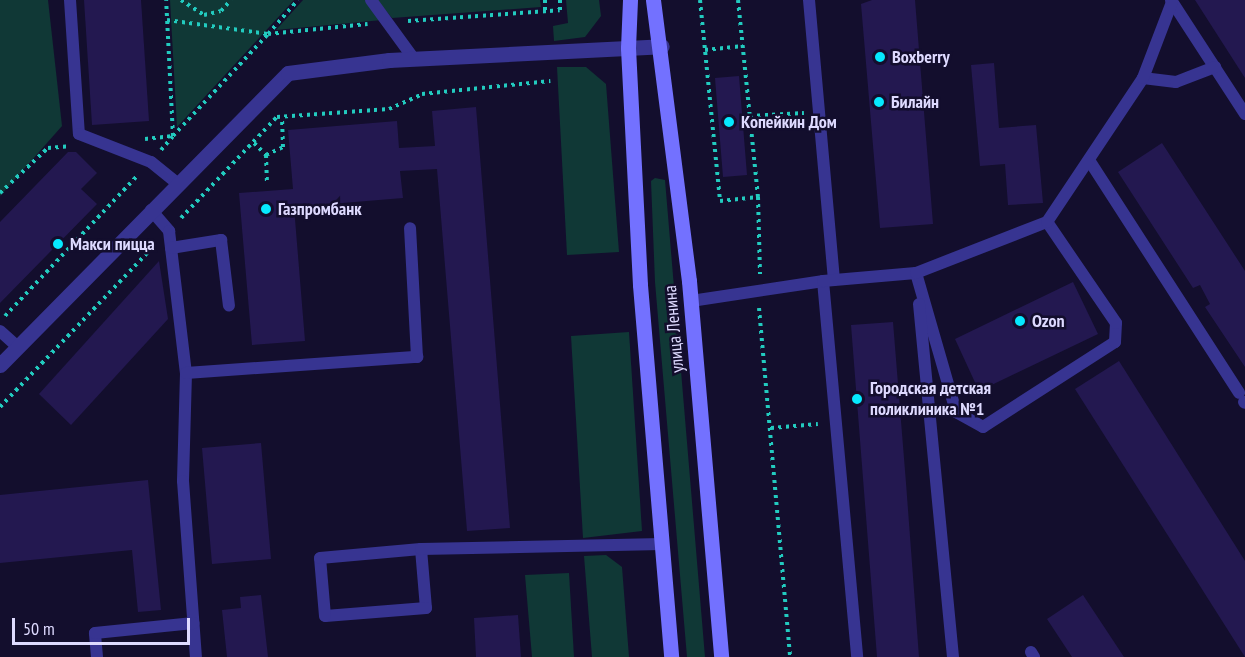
<!DOCTYPE html>
<html>
<head>
<meta charset="utf-8">
<style>
	body { margin:0 }
	#map { position:relative; width:1245px; height:657px; overflow:hidden; background:#130e2d; font-family:"PT Sans Narrow",sans-serif }
	div>[style] { position:absolute }
	[style*='--x'] { left:calc(var(--x)*1px); top:calc(var(--y)*1px); width:calc(var(--w)*1px); rotate:calc(var(--a)*1deg) }
	.green>* { inset:0; background:#103836 }
	.building>* { inset:0; background:#231850 }
	.path>* { height:4px; margin-top:-2px; transform-origin:0; background:repeating-linear-gradient(90deg,#22cbbf 0 3px,transparent 0 7.5px) }
	.lane>* { height:12px; margin:-6px; padding:0 6px; transform-origin:6px; border-radius:6px; background:#373491 }
	.street>* { height:15px; margin:-7.5px; padding:0 7.5px; transform-origin:7.5px; border-radius:7.5px; background:#373491 }
	.secondary>* { height:15px; margin:-7.5px; padding:0 7.5px; transform-origin:7.5px; border-radius:7.5px; background:#7371ff }
	.dots>* { width:16px; height:16px; translate:-50% -50%; box-sizing:border-box; border:3px solid #130e2d; border-radius:50% }
	span { translate:-50% -50%; white-space:nowrap; text-align:center; line-height:1.15; -webkit-text-stroke:5px #130e2d; paint-order:stroke }
	.poi-label { font-size:18px; color:#dedaff; font-weight:700 }
	.left { translate:0 -50%; text-align:left }
	.street-label { font-size:18px; color:#dedaff }
	.scale { position:absolute; left:12px; top:618px; width:178px; height:27px; box-sizing:border-box; border:3px solid #dedaff; border-top:0; padding-left:8px; font-size:18px; line-height:21px; white-space:nowrap; color:#dedaff; -webkit-text-stroke:4px #130e2d; paint-order:stroke }
</style>
</head>
<body>
<div id="map">
	<div class="green">
		<div style="clip-path:polygon(0 0,48px 0,62px 126px,0 196px)"></div>
		<div style="clip-path:polygon(170px 0,294px 0,177px 127px)"></div>
		<div style="clip-path:polygon(303px 0,365px 0,382px 20px,276px 30px)"></div>
		<div style="clip-path:polygon(377px 0,540px 0,541px 7px,392px 18px)"></div>
		<div style="clip-path:polygon(566px 0,599px 0,601px 16px,585px 37px,554px 41px,553px 26px,568px 23px)"></div>
		<div style="clip-path:polygon(557px 67px,586px 67px,606px 84px,619px 252px,567px 255px)"></div>
		<div style="clip-path:polygon(655px 178px,665px 180px,705px 657px,687px 657px,655px 282px,651px 181px)"></div>
		<div style="clip-path:polygon(629px 332px,642px 531px,583px 538px,571px 336px)"></div>
		<div style="clip-path:polygon(606px 555px,622px 567px,629px 657px,592px 657px,584px 556px)"></div>
		<div style="clip-path:polygon(569px 573px,574px 657px,532px 657px,525px 575px)"></div>
	</div>
	<div class="building">
		<div style="clip-path:polygon(84px 0,141px 0,149px 121px,92px 125px)"></div>
		<div style="clip-path:polygon(872px 0,915px 0,933px 224px,880px 228px,861px 4px)"></div>
		<div style="clip-path:polygon(1195px 0,1245px 0,1245px 78px)"></div>
		<div style="clip-path:polygon(994px 63px,999px 128px,1036px 125px,1043px 203px,1008px 205px,1005px 164px,980px 166px,971px 65px)"></div>
		<div style="clip-path:polygon(739px 76px,747px 175px,723px 177px,715px 78px)"></div>
		<div style="clip-path:polygon(476px 107px,510px 528px,467px 531px,437px 169px,400px 171px,403px 198px,294px 207px,305px 341px,252px 345px,239px 193px,293px 189px,288px 130px,397px 121px,399px 148px,435px 146px,432px 111px)"></div>
		<div style="clip-path:polygon(1162px 143px,1245px 271px,1245px 367px,1205px 307px,1210px 304px,1200px 285px,1193px 288px,1118px 172px)"></div>
		<div style="clip-path:polygon(68px 152px,76px 152px,97px 173px,81px 189px,97px 204px,0 303px,0 222px)"></div>
		<div style="clip-path:polygon(159px 261px,168px 319px,71px 425px,39px 394px)"></div>
		<div style="clip-path:polygon(1073px 282px,1098px 334px,979px 391px,955px 339px)"></div>
		<div style="clip-path:polygon(893px 322px,906px 483px,919px 657px,877px 657px,851px 325px)"></div>
		<div style="clip-path:polygon(1119px 361px,1245px 561px,1245px 657px,1075px 389px)"></div>
		<div style="clip-path:polygon(261px 443px,271px 559px,212px 564px,202px 448px)"></div>
		<div style="clip-path:polygon(148px 480px,161px 610px,138px 612px,132px 550px,0 563px,0 495px)"></div>
		<div style="clip-path:polygon(261px 595px,268px 657px,227px 657px,222px 610px,241px 608px,240px 597px)"></div>
		<div style="clip-path:polygon(1083px 595px,1124px 657px,1072px 657px,1047px 619px)"></div>
		<div style="clip-path:polygon(518px 615px,521px 657px,476px 657px,474px 618px)"></div>
	</div>
	<div class="path">
		<div style="--x:181;--y:0;--w:27;--a:33"></div>
		<div style="--x:204;--y:15;--w:17;--a:-13"></div>
		<div style="--x:221;--y:11;--w:15;--a:-48"></div>
		<div style="--x:545;--y:0;--w:11;--a:90"></div>
		<div style="--x:700;--y:0;--w:202;--a:84.3"></div>
		<div style="--x:720;--y:201;--w:38;--a:-6"></div>
		<div style="--x:738;--y:0;--w:198;--a:84.2"></div>
		<div style="--x:758;--y:197;--w:77;--a:88.5"></div>
		<div style="--x:167;--y:20;--w:102;--a:7.9"></div>
		<div style="--x:268;--y:34;--w:45;--a:-48.6"></div>
		<div style="--x:408;--y:21;--w:152;--a:-4.1"></div>
		<div style="--x:560;--y:10;--w:10;--a:-90"></div>
		<div style="--x:705;--y:50;--w:38;--a:-6"></div>
		<div style="--x:750;--y:116;--w:54;--a:-3.2"></div>
		<div style="--x:145;--y:139;--w:28;--a:-6"></div>
		<div style="--x:173;--y:136;--w:139;--a:-47"></div>
		<div style="--x:268;--y:34;--w:100;--a:-5.7"></div>
		<div style="--x:254;--y:143;--w:17;--a:45"></div>
		<div style="--x:266;--y:155;--w:29;--a:88"></div>
		<div style="--x:161;--y:150;--w:18;--a:-49"></div>
		<div style="--x:173;--y:136;--w:136;--a:-92.9"></div>
		<div style="--x:266;--y:155;--w:19;--a:-25"></div>
		<div style="--x:283;--y:147;--w:30;--a:-92"></div>
		<div style="--x:0;--y:193;--w:66;--a:-43.2"></div>
		<div style="--x:48;--y:148;--w:21;--a:-5"></div>
		<div style="--x:181;--y:218;--w:139;--a:-46.5"></div>
		<div style="--x:277;--y:117;--w:112;--a:-4.1"></div>
		<div style="--x:389;--y:109;--w:36;--a:-24"></div>
		<div style="--x:422;--y:94;--w:129;--a:-5.8"></div>
		<div style="--x:759;--y:308;--w:350;--a:84.9"></div>
		<div style="--x:5;--y:316;--w:194;--a:-46.7"></div>
		<div style="--x:0;--y:407;--w:221;--a:-46.3"></div>
		<div style="--x:771;--y:428;--w:47;--a:-4.9"></div>
	</div>
	<div class="lane">
		<div style="--x:70;--y:0;--w:134;--a:86.2"></div>
		<div style="--x:79;--y:134;--w:77;--a:21.3"></div>
		<div style="--x:151;--y:162;--w:33;--a:39"></div>
		<div style="--x:371;--y:0;--w:73;--a:53.9"></div>
		<div style="--x:809;--y:0;--w:281;--a:84.9"></div>
		<div style="--x:1171;--y:0;--w:136;--a:57"></div>
		<div style="--x:1143;--y:78;--w:33;--a:7"></div>
		<div style="--x:1176;--y:82;--w:42;--a:-21"></div>
		<div style="--x:1089;--y:160;--w:277;--a:57.2"></div>
		<div style="--x:151;--y:210;--w:28;--a:49"></div>
		<div style="--x:169;--y:231;--w:143;--a:83.2"></div>
		<div style="--x:186;--y:373;--w:108;--a:91.6"></div>
		<div style="--x:183;--y:481;--w:176;--a:85.8"></div>
		<div style="--x:171;--y:248;--w:51;--a:-9.1"></div>
		<div style="--x:221;--y:240;--w:66;--a:83.1"></div>
		<div style="--x:916;--y:273;--w:145;--a:73.9"></div>
		<div style="--x:956;--y:412;--w:31;--a:29"></div>
		<div style="--x:983;--y:427;--w:157;--a:-32.8"></div>
		<div style="--x:1115;--y:342;--w:19;--a:-87"></div>
		<div style="--x:1116;--y:323;--w:122;--a:-124.3"></div>
		<div style="--x:823;--y:281;--w:378;--a:84.8"></div>
		<div style="--x:691;--y:301;--w:134;--a:-8.6"></div>
		<div style="--x:823;--y:281;--w:93;--a:-4.9"></div>
		<div style="--x:916;--y:273;--w:141;--a:-21.3"></div>
		<div style="--x:1047;--y:222;--w:173;--a:-56.3"></div>
		<div style="--x:1143;--y:78;--w:81;--a:-69.1"></div>
		<div style="--x:919;--y:304;--w:355;--a:84.5"></div>
		<div style="--x:0;--y:331;--w:24;--a:42"></div>
		<div style="--x:186;--y:373;--w:232;--a:-4"></div>
		<div style="--x:417;--y:357;--w:129;--a:-93.1"></div>
		<div style="--x:1244;--y:402;--w:1;--a:45"></div>
		<div style="--x:421;--y:549;--w:59;--a:85.2"></div>
		<div style="--x:426;--y:608;--w:101;--a:175.5"></div>
		<div style="--x:325;--y:616;--w:58;--a:-94.9"></div>
		<div style="--x:320;--y:558;--w:101;--a:-5.1"></div>
		<div style="--x:421;--y:549;--w:241;--a:-1.2"></div>
		<div style="--x:1031;--y:652;--w:6;--a:59"></div>
		<div style="--x:97;--y:657;--w:24;--a:-95"></div>
		<div style="--x:95;--y:633;--w:99;--a:-5.8"></div>
	</div>
	<div class="street">
		<div style="--x:0;--y:365;--w:410;--a:-45.4"></div>
		<div style="--x:288;--y:73;--w:102;--a:-7.3"></div>
		<div style="--x:389;--y:60;--w:273;--a:-2.9"></div>
	</div>
	<div class="secondary">
		<div style="--x:630;--y:0;--w:48;--a:92.4"></div>
		<div style="--x:628;--y:48;--w:237;--a:87.1"></div>
		<div style="--x:640;--y:285;--w:373;--a:85.2"></div>
		<div style="--x:653;--y:0;--w:283;--a:82.7"></div>
		<div style="--x:689;--y:281;--w:377;--a:85.1"></div>
	</div>
	<div class="dots">
		<div style="left:880px;top:57px;background:#06e9ff"></div>
		<div style="left:879px;top:102px;background:#06e9ff"></div>
		<div style="left:729px;top:122px;background:#06e9ff"></div>
		<div style="left:266px;top:209px;background:#06e9ff"></div>
		<div style="left:58px;top:244px;background:#06e9ff"></div>
		<div style="left:1020px;top:321px;background:#06e9ff"></div>
		<div style="left:857px;top:399px;background:#06e9ff"></div>
	</div>
	<div class="poi-label">
		<span class="left" style="left:892px;top:57px">Boxberry</span>
		<span class="left" style="left:891px;top:102px">Билайн</span>
		<span class="left" style="left:741px;top:122px">Копейкин Дом</span>
		<span class="left" style="left:278px;top:209px">Газпромбанк</span>
		<span class="left" style="left:70px;top:244px">Макси пицца</span>
		<span class="left" style="left:1032px;top:321px">Ozon</span>
		<span class="left" style="left:870px;top:399px">Городская детская<br>поликлиника №1</span>
	</div>
	<div class="street-label">
		<span style="left:674px;top:329px;rotate:-95deg">улица Ленина</span>
	</div>
	<div class="scale">50 m</div>
</div>
</body>
</html>
